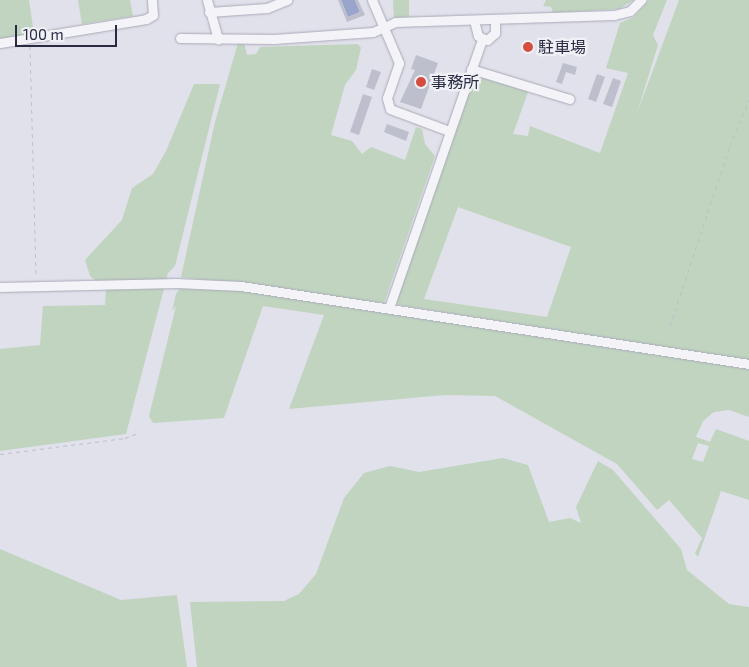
<!DOCTYPE html>
<html>
<head>
<meta charset="utf-8">
<style>
	body { margin:0 }
	#map { position:relative; width:749px; height:667px; overflow:hidden; background:#e0e1ea; font-family:"Exo 2","Noto Sans JP",sans-serif }
	div>[style] { position:absolute }
	[style*='--x'] { left:calc(var(--x)*1px); top:calc(var(--y)*1px); width:calc(var(--w)*1px); rotate:calc(var(--a)*1deg) }
	.green>* { inset:0; background:#c1d4c0 }
	.water>* { inset:0; background:#99a5cc }
	.building>* { inset:0; background:#bdbfcd }
	.path>* { height:1px; margin-top:-0.5px; transform-origin:0; background:repeating-linear-gradient(90deg,#bebfc9 0 4px,transparent 0 8px) }
	.roads { filter:drop-shadow(0 0 1px #a9aab8) drop-shadow(0 0 1px #a9aab8) }
	.minor>* { height:9px; margin:-4.5px; padding:0 4.5px; transform-origin:4.5px; border-radius:4.5px; background:#f3f3f8 }
	.dots>* { width:14px; height:14px; translate:-50% -50%; box-sizing:border-box; border:2px solid #f0f1f7; border-radius:50% }
	span { translate:-50% -50%; white-space:nowrap; text-align:center; line-height:1.15; -webkit-text-stroke:4.5px #f0f1f7; paint-order:stroke }
	.poi-label { font-size:16px; color:#282b42 }
	.left { translate:0 -50%; text-align:left }
	.scale { position:absolute; left:15px; top:25px; width:102px; height:22px; box-sizing:border-box; border:2px solid #282b42; border-top:0; padding-left:6px; font-size:15px; line-height:18px; white-space:nowrap; color:#282b42; -webkit-text-stroke:4px #f0f1f7; paint-order:stroke }
</style>
</head>
<body>
<div id="map">
	<div class="green">
		<div style="clip-path:polygon(0 0,29px 0,34px 34px,0 40px)"></div>
		<div style="clip-path:polygon(78px 0,130px 0,133px 16px,82px 24px)"></div>
		<div style="clip-path:polygon(393px 0,409px 0,409px 17px,394px 18px)"></div>
		<div style="clip-path:polygon(546px 0,634px 0,619px 9px,553px 13px,551px 7px,543px 6px)"></div>
		<div style="clip-path:polygon(evenodd,649px 0,667px 0,653px 35px,658px 45px,637px 113px,679px 0,749px 0,749px 361px,398px 305px,396px 301px,472px 80px,477px 76px,528px 92px,513px 134px,528px 136px,530px 126px,600px 153px,628px 73px,606px 68px,620px 23px,634px 17px,649px 0,458px 207px,571px 247px,547px 317px,424px 299px,458px 207px)"></div>
		<div style="clip-path:polygon(238px 43px,244px 43px,247px 55px,256px 54px,260px 47px,358px 44px,361px 48px,356px 70px,345px 85px,331px 135px,352px 141px,362px 154px,371px 147px,405px 160px,416px 127px,422px 129px,425px 144px,435px 156px,384px 303px,181px 277px,215px 122px)"></div>
		<div style="clip-path:polygon(194px 84px,220px 84px,175px 266px,168px 273px,126px 434px,0 451px,0 349px,40px 345px,43px 306px,105px 305px,106px 288px,90px 276px,85px 260px,122px 220px,132px 188px,153px 174px,166px 151px)"></div>
		<div style="clip-path:polygon(evenodd,181px 287px,238px 289px,749px 368px,749px 417px,729px 410px,714px 412px,703px 421px,696px 437px,710px 442px,716px 429px,749px 441px,749px 500px,721px 491px,698px 557px,695px 553px,702px 538px,669px 500px,657px 510px,617px 464px,495px 396px,445px 395px,289px 409px,324px 315px,263px 306px,224px 418px,153px 423px,149px 416px,176px 306px,172px 311px,176px 294px,181px 287px,698px 443px,709px 446px,703px 462px,692px 459px,698px 443px)"></div>
		<div style="clip-path:polygon(503px 458px,528px 465px,549px 522px,570px 518px,581px 523px,576px 507px,598px 461px,613px 470px,681px 549px,687px 570px,729px 604px,749px 607px,749px 667px,197px 667px,190px 602px,284px 601px,299px 594px,316px 574px,344px 498px,364px 473px,390px 466px,419px 472px)"></div>
		<div style="clip-path:polygon(0 549px,121px 600px,177px 595px,187px 667px,0 667px)"></div>
	</div>
	<div class="water">
		<div style="clip-path:polygon(341px 0,355px 0,360px 12px,348px 17px)"></div>
	</div>
	<div class="building">
		<div style="clip-path:polygon(338px 0,341px 0,348px 17px,360px 12px,355px 0,358px 0,365px 15px,347px 22px)"></div>
		<div style="clip-path:polygon(416px 55px,438px 63px,421px 109px,400px 102px,415px 70px,411px 69px)"></div>
		<div style="clip-path:polygon(563px 63px,577px 67px,575px 75px,566px 72px,562px 84px,556px 82px)"></div>
		<div style="clip-path:polygon(372px 69px,381px 72px,374px 90px,366px 87px)"></div>
		<div style="clip-path:polygon(597px 74px,605px 77px,596px 102px,588px 99px)"></div>
		<div style="clip-path:polygon(613px 78px,621px 81px,612px 107px,603px 104px)"></div>
		<div style="clip-path:polygon(363px 94px,372px 97px,359px 135px,350px 132px)"></div>
		<div style="clip-path:polygon(387px 124px,409px 132px,406px 141px,384px 132px)"></div>
	</div>
	<div class="path">
		<div style="--x:30;--y:46;--w:231;--a:88.5"></div>
		<div style="--x:670;--y:326;--w:190;--a:-71.6"></div>
		<div style="--x:730;--y:146;--w:50;--a:-67.6"></div>
		<div style="--x:0;--y:454;--w:126;--a:-7.3"></div>
		<div style="--x:125;--y:438;--w:14;--a:-21"></div>
	</div>
	<div class="roads">
		<div class="minor">
			<div style="--x:207;--y:0;--w:41;--a:74.2"></div>
			<div style="--x:372;--y:0;--w:69;--a:66.8"></div>
			<div style="--x:399;--y:63;--w:37;--a:109"></div>
			<div style="--x:387;--y:98;--w:11;--a:75"></div>
			<div style="--x:390;--y:109;--w:63;--a:20.4"></div>
			<div style="--x:209;--y:12;--w:58;--a:-3.9"></div>
			<div style="--x:267;--y:8;--w:22;--a:-22"></div>
			<div style="--x:474;--y:20;--w:16;--a:76"></div>
			<div style="--x:478;--y:36;--w:10;--a:24"></div>
			<div style="--x:487;--y:40;--w:11;--a:-41"></div>
			<div style="--x:495;--y:33;--w:14;--a:-90"></div>
			<div style="--x:180;--y:38;--w:94;--a:0.6"></div>
			<div style="--x:274;--y:39;--w:99;--a:-4"></div>
			<div style="--x:373;--y:32;--w:24;--a:-24"></div>
			<div style="--x:395;--y:22;--w:219;--a:-1.8"></div>
			<div style="--x:614;--y:15;--w:16;--a:-14"></div>
			<div style="--x:630;--y:11;--w:16;--a:-45"></div>
			<div style="--x:0;--y:43;--w:148;--a:-9.3"></div>
			<div style="--x:146;--y:19;--w:8;--a:-30"></div>
			<div style="--x:153;--y:15;--w:15;--a:-94"></div>
			<div style="--x:471;--y:69;--w:103;--a:16.9"></div>
			<div style="--x:0;--y:287;--w:176;--a:-1.3"></div>
			<div style="--x:176;--y:283;--w:65;--a:2.6"></div>
			<div style="--x:241;--y:286;--w:514;--a:8.73"></div>
			<div style="--x:389;--y:308;--w:285;--a:-70.9"></div>
		</div>
	</div>
	<div class="dots">
		<div style="left:528px;top:47px;background:#d54d3e"></div>
		<div style="left:421px;top:82px;background:#d54d3e"></div>
	</div>
	<div class="poi-label">
		<span class="left" style="left:538px;top:47px">駐車場</span>
		<span class="left" style="left:431px;top:82px">事務所</span>
	</div>
	<div class="scale">100 m</div>
</div>
</body>
</html>
